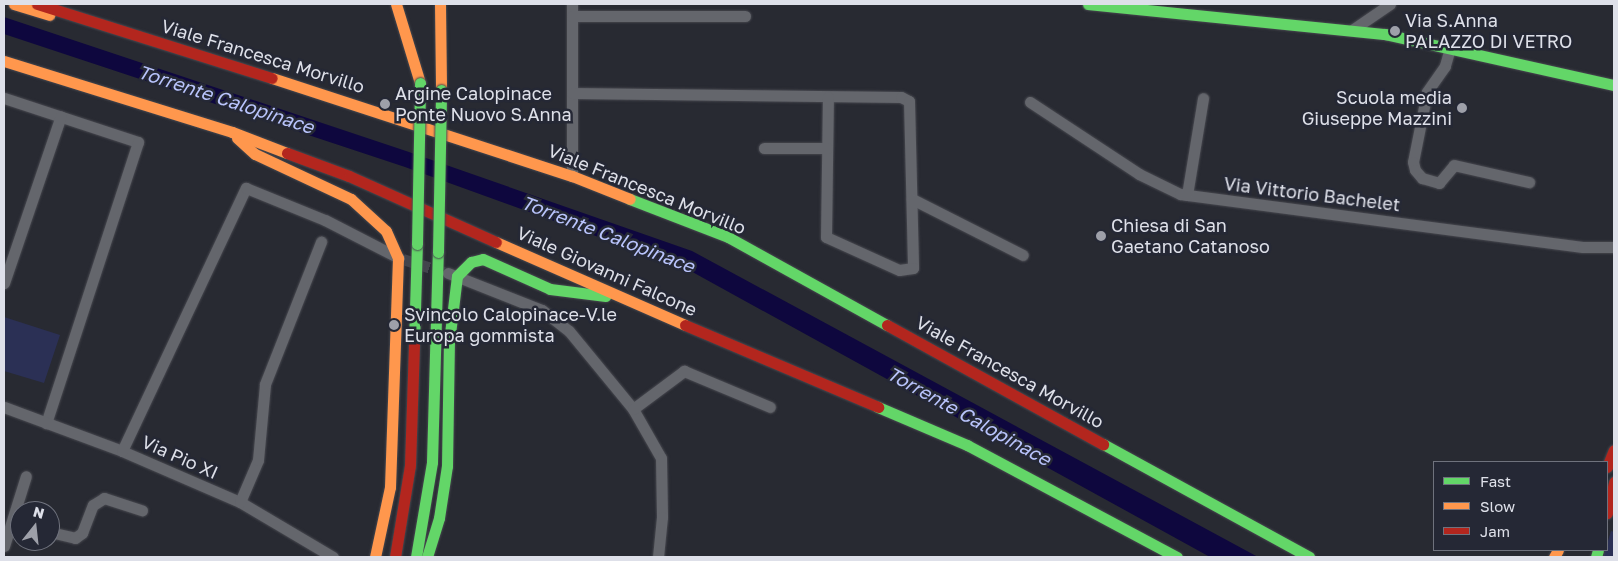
<!DOCTYPE html>
<html>
<head>
<meta charset="utf-8">
<style>
	body { margin:0 }
	#map { position:relative; width:1618px; height:561px; overflow:hidden; background:#282a32; font-family:"Golos Text",sans-serif }
	div>[style] { position:absolute }
	[style*='--x'] { left:calc(var(--x)*1px); top:calc(var(--y)*1px); width:calc(var(--w)*1px); rotate:calc(var(--a)*1deg) }
	.green>* { inset:0; background:#2b3055 }
	.water>* { inset:0; background:#0e073e }
	.street-tunnel>* { height:11px; margin-top:-5.5px; transform-origin:0; background:repeating-linear-gradient(90deg,#43454d 0 11px,transparent 0 16.5px) }
	.roads { filter:drop-shadow(0 0 1px #47484f) drop-shadow(0 0 1px #47484f) }
	.street>* { height:11px; margin:-5.5px; padding:0 5.5px; transform-origin:5.5px; border-radius:5.5px; background:#64666c }
	.fast>* { height:11px; margin:-5.5px; padding:0 5.5px; transform-origin:5.5px; border-radius:5.5px; background:#63d668 }
	.slow>* { height:11px; margin:-5.5px; padding:0 5.5px; transform-origin:5.5px; border-radius:5.5px; background:#ff974d }
	.jam>* { height:11px; margin:-5.5px; padding:0 5.5px; transform-origin:5.5px; border-radius:5.5px; background:#b3261e }
	.bridges { filter:drop-shadow(0 0 1px #47484f) drop-shadow(0 0 1px #47484f) }
	.fast-bridge>* { height:11px; margin:-5.5px; padding:0 5.5px; transform-origin:5.5px; border-radius:5.5px; background:#63d668 }
	.dots>* { width:14px; height:14px; translate:-50% -50%; box-sizing:border-box; border:2px solid #252835; border-radius:50% }
	span { translate:-50% -50%; white-space:nowrap; text-align:center; line-height:1.15; -webkit-text-stroke:5px #252835; paint-order:stroke }
	.poi-label { font-size:18px; color:#dee0e9 }
	.left { translate:0 -50%; text-align:left }
	.right { translate:-100% -50%; text-align:right }
	.street-label { font-size:18px; color:#dee0e9 }
	.water-label { font-size:19px; color:#b9c4fc; font-style:italic }
	.frame { position:absolute; inset:0; border:5px solid #dee0e9; pointer-events:none }
	.legend { position:absolute; left:1433px; top:461px; width:175px; height:90px; box-sizing:border-box; background:#252835; border:1px solid #6f727d; margin:0; padding:6px 9px; list-style:none; font-size:15px; color:#dee0e9 }
	.legend li { display:flex; align-items:center; gap:10px; height:25px }
	.legend b { width:25px; border:1px solid #6f727d }
	.north { position:absolute; left:10px; top:501px; width:50px; height:50px; box-sizing:border-box; background:#252835; border:1px solid #6f727d; border-radius:50%; rotate:16deg; font-size:14px; font-weight:700; line-height:20px; text-align:center; color:#dee0e9 }
	.north::after { content:''; display:block; margin:auto; width:18px; height:22px; background:#9ea0a9; clip-path:polygon(50% 0,100% 100%,50% 72%,0 100%) }
</style>
</head>
<body>
<div id="map">
	<div class="green">
		<div style="clip-path:polygon(4px 317px,60px 335px,44px 383px,4px 371px)"></div>
		<div style="clip-path:polygon(1611px 531px,1614px 532px,1614px 557px,1603px 557px)"></div>
	</div>
	<div class="water">
		<div style="clip-path:polygon(4px 17px,406px 151px,692px 251px,1258px 557px,1210px 557px,687px 269px,405px 167px,4px 34px)"></div>
	</div>
	<div class="street-tunnel">
		<div style="--x:403;--y:259;--w:43;--a:17.6"></div>
	</div>
	<div class="roads">
		<div class="street">
			<div style="--x:572;--y:4;--w:172;--a:90"></div>
			<div style="--x:572;--y:16;--w:173;--a:0"></div>
			<div style="--x:1352;--y:30;--w:46;--a:-34.4"></div>
			<div style="--x:1450;--y:48;--w:19;--a:106"></div>
			<div style="--x:1445;--y:66;--w:32;--a:125"></div>
			<div style="--x:1427;--y:92;--w:71;--a:101.3"></div>
			<div style="--x:1413;--y:162;--w:8;--a:76"></div>
			<div style="--x:1415;--y:170;--w:11;--a:49"></div>
			<div style="--x:1422;--y:178;--w:18;--a:16"></div>
			<div style="--x:1439;--y:183;--w:23;--a:-50"></div>
			<div style="--x:1454;--y:165;--w:77;--a:12.8"></div>
			<div style="--x:572;--y:93;--w:329;--a:0.7"></div>
			<div style="--x:901;--y:97;--w:9;--a:27"></div>
			<div style="--x:909;--y:101;--w:167;--a:88.6"></div>
			<div style="--x:913;--y:268;--w:14;--a:172"></div>
			<div style="--x:899;--y:270;--w:80;--a:-155.7"></div>
			<div style="--x:826;--y:237;--w:140;--a:-89.2"></div>
			<div style="--x:4;--y:98;--w:141;--a:18.2"></div>
			<div style="--x:138;--y:142;--w:296;--a:108.1"></div>
			<div style="--x:1030;--y:102;--w:131;--a:33.4"></div>
			<div style="--x:1139;--y:174;--w:46;--a:26"></div>
			<div style="--x:1180;--y:194;--w:406;--a:7.5"></div>
			<div style="--x:1583;--y:247;--w:31;--a:0"></div>
			<div style="--x:764;--y:148;--w:63;--a:0"></div>
			<div style="--x:1187;--y:195;--w:98;--a:-80.6"></div>
			<div style="--x:912;--y:199;--w:124;--a:26.8"></div>
			<div style="--x:448;--y:273;--w:101;--a:21.5"></div>
			<div style="--x:542;--y:310;--w:34;--a:38"></div>
			<div style="--x:569;--y:331;--w:101;--a:50.6"></div>
			<div style="--x:633;--y:409;--w:56;--a:60.3"></div>
			<div style="--x:661;--y:458;--w:59;--a:89"></div>
			<div style="--x:662;--y:517;--w:40;--a:95.7"></div>
			<div style="--x:4;--y:283;--w:176;--a:-71.2"></div>
			<div style="--x:4;--y:407;--w:126;--a:20.4"></div>
			<div style="--x:122;--y:451;--w:129;--a:23.4"></div>
			<div style="--x:240;--y:502;--w:108;--a:30.6"></div>
			<div style="--x:633;--y:409;--w:64;--a:-36.7"></div>
			<div style="--x:684;--y:371;--w:93;--a:22.7"></div>
			<div style="--x:122;--y:451;--w:291;--a:-64.8"></div>
			<div style="--x:246;--y:188;--w:85;--a:22.1"></div>
			<div style="--x:325;--y:220;--w:83;--a:27.2"></div>
			<div style="--x:240;--y:502;--w:46;--a:-66.8"></div>
			<div style="--x:258;--y:460;--w:76;--a:-84.7"></div>
			<div style="--x:265;--y:384;--w:153;--a:-68.5"></div>
			<div style="--x:50;--y:532;--w:26;--a:13"></div>
			<div style="--x:75;--y:538;--w:9;--a:-36"></div>
			<div style="--x:82;--y:533;--w:30;--a:-69"></div>
			<div style="--x:93;--y:505;--w:13;--a:-32"></div>
			<div style="--x:104;--y:498;--w:40;--a:18"></div>
			<div style="--x:4;--y:546;--w:73;--a:-72.6"></div>
		</div>
		<div class="fast">
			<div style="--x:1088;--y:4;--w:299;--a:5.8"></div>
			<div style="--x:1385;--y:34;--w:235;--a:12.6"></div>
			<div style="--x:630;--y:199;--w:105;--a:21.2"></div>
			<div style="--x:728;--y:237;--w:182;--a:29"></div>
			<div style="--x:457;--y:276;--w:20;--a:-45"></div>
			<div style="--x:471;--y:262;--w:12;--a:-14"></div>
			<div style="--x:483;--y:259;--w:73;--a:24.1"></div>
			<div style="--x:550;--y:289;--w:56;--a:7.1"></div>
			<div style="--x:414;--y:343;--w:99;--a:-88.3"></div>
			<div style="--x:878;--y:407;--w:97;--a:23.1"></div>
			<div style="--x:967;--y:445;--w:238;--a:28.1"></div>
			<div style="--x:1103;--y:444;--w:235;--a:28.7"></div>
			<div style="--x:416;--y:557;--w:96;--a:-80.4"></div>
			<div style="--x:432;--y:462;--w:210;--a:-88.4"></div>
			<div style="--x:427;--y:557;--w:41;--a:-72.9"></div>
			<div style="--x:439;--y:518;--w:53;--a:-81.3"></div>
			<div style="--x:447;--y:466;--w:124;--a:-89.1"></div>
			<div style="--x:449;--y:342;--w:66;--a:-83.1"></div>
			<div style="--x:1596;--y:557;--w:7;--a:-74"></div>
		</div>
		<div class="slow">
			<div style="--x:14;--y:4;--w:37;--a:17"></div>
			<div style="--x:396;--y:4;--w:83;--a:73.1"></div>
			<div style="--x:440;--y:4;--w:86;--a:89.3"></div>
			<div style="--x:4;--y:61;--w:239;--a:17.3"></div>
			<div style="--x:232;--y:132;--w:59;--a:20.9"></div>
			<div style="--x:272;--y:78;--w:316;--a:18.1"></div>
			<div style="--x:572;--y:176;--w:62;--a:21.6"></div>
			<div style="--x:237;--y:138;--w:24;--a:42"></div>
			<div style="--x:255;--y:154;--w:106;--a:25.1"></div>
			<div style="--x:351;--y:199;--w:47;--a:42.4"></div>
			<div style="--x:386;--y:231;--w:30;--a:66"></div>
			<div style="--x:496;--y:242;--w:206;--a:23.7"></div>
			<div style="--x:375;--y:557;--w:72;--a:-77.9"></div>
			<div style="--x:390;--y:487;--w:229;--a:-88"></div>
			<div style="--x:1554;--y:557;--w:8;--a:-60"></div>
		</div>
		<div class="jam">
			<div style="--x:37;--y:4;--w:246;--a:17.5"></div>
			<div style="--x:287;--y:153;--w:66;--a:20.4"></div>
			<div style="--x:349;--y:176;--w:161;--a:24.2"></div>
			<div style="--x:685;--y:325;--w:210;--a:23"></div>
			<div style="--x:887;--y:325;--w:247;--a:28.9"></div>
			<div style="--x:1607;--y:467;--w:18;--a:-68"></div>
			<div style="--x:1607;--y:513;--w:32;--a:-77"></div>
			<div style="--x:395;--y:557;--w:93;--a:-80.7"></div>
			<div style="--x:410;--y:465;--w:122;--a:-88.1"></div>
		</div>
	</div>
	<div class="bridges">
		<div class="fast-bridge">
			<div style="--x:417;--y:244;--w:161;--a:-88.9"></div>
			<div style="--x:438;--y:252;--w:162;--a:-88.9"></div>
		</div>
	</div>
	<div class="dots">
		<div style="left:1395px;top:31px;background:#9ea0a9"></div>
		<div style="left:385px;top:104px;background:#9ea0a9"></div>
		<div style="left:1462px;top:108px;background:#9ea0a9"></div>
		<div style="left:1101px;top:236px;background:#9ea0a9"></div>
		<div style="left:394px;top:325px;background:#9ea0a9"></div>
	</div>
	<div class="poi-label">
		<span class="left" style="left:1405px;top:31px">Via S.Anna<br>PALAZZO DI VETRO</span>
		<span class="left" style="left:395px;top:104px">Argine Calopinace<br>Ponte Nuovo S.Anna</span>
		<span class="right" style="left:1452px;top:108px">Scuola media<br>Giuseppe Mazzini</span>
		<span class="left" style="left:1111px;top:236px">Chiesa di San<br>Gaetano Catanoso</span>
		<span class="left" style="left:404px;top:325px">Svincolo Calopinace-V.le<br>Europa gommista</span>
	</div>
	<div class="street-label">
		<span style="left:263px;top:56px;rotate:17deg">Viale Francesca Morvillo</span>
		<span style="left:647px;top:189px;rotate:22deg">Viale Francesca Morvillo</span>
		<span style="left:1312px;top:194px;rotate:7deg">Via Vittorio Bachelet</span>
		<span style="left:607px;top:271px;rotate:24deg">Viale Giovanni Falcone</span>
		<span style="left:1010px;top:372px;rotate:29deg">Viale Francesca Morvillo</span>
		<span style="left:180px;top:457px;rotate:24deg">Via Pio XI</span>
	</div>
	<div class="water-label">
		<span style="left:226px;top:99px;rotate:18deg">Torrente Calopinace</span>
		<span style="left:608px;top:234px;rotate:21deg">Torrente Calopinace</span>
		<span style="left:969px;top:416px;rotate:29deg">Torrente Calopinace</span>
	</div>
	<div class="frame"></div>
	<ul class="legend">
	<li><b style="height:6px;background:#63d668"></b>Fast</li>
	<li><b style="height:6px;background:#ff974d"></b>Slow</li>
	<li><b style="height:6px;background:#b3261e"></b>Jam</li>
	</ul>
	<div class="north">N</div>
</div>
</body>
</html>
